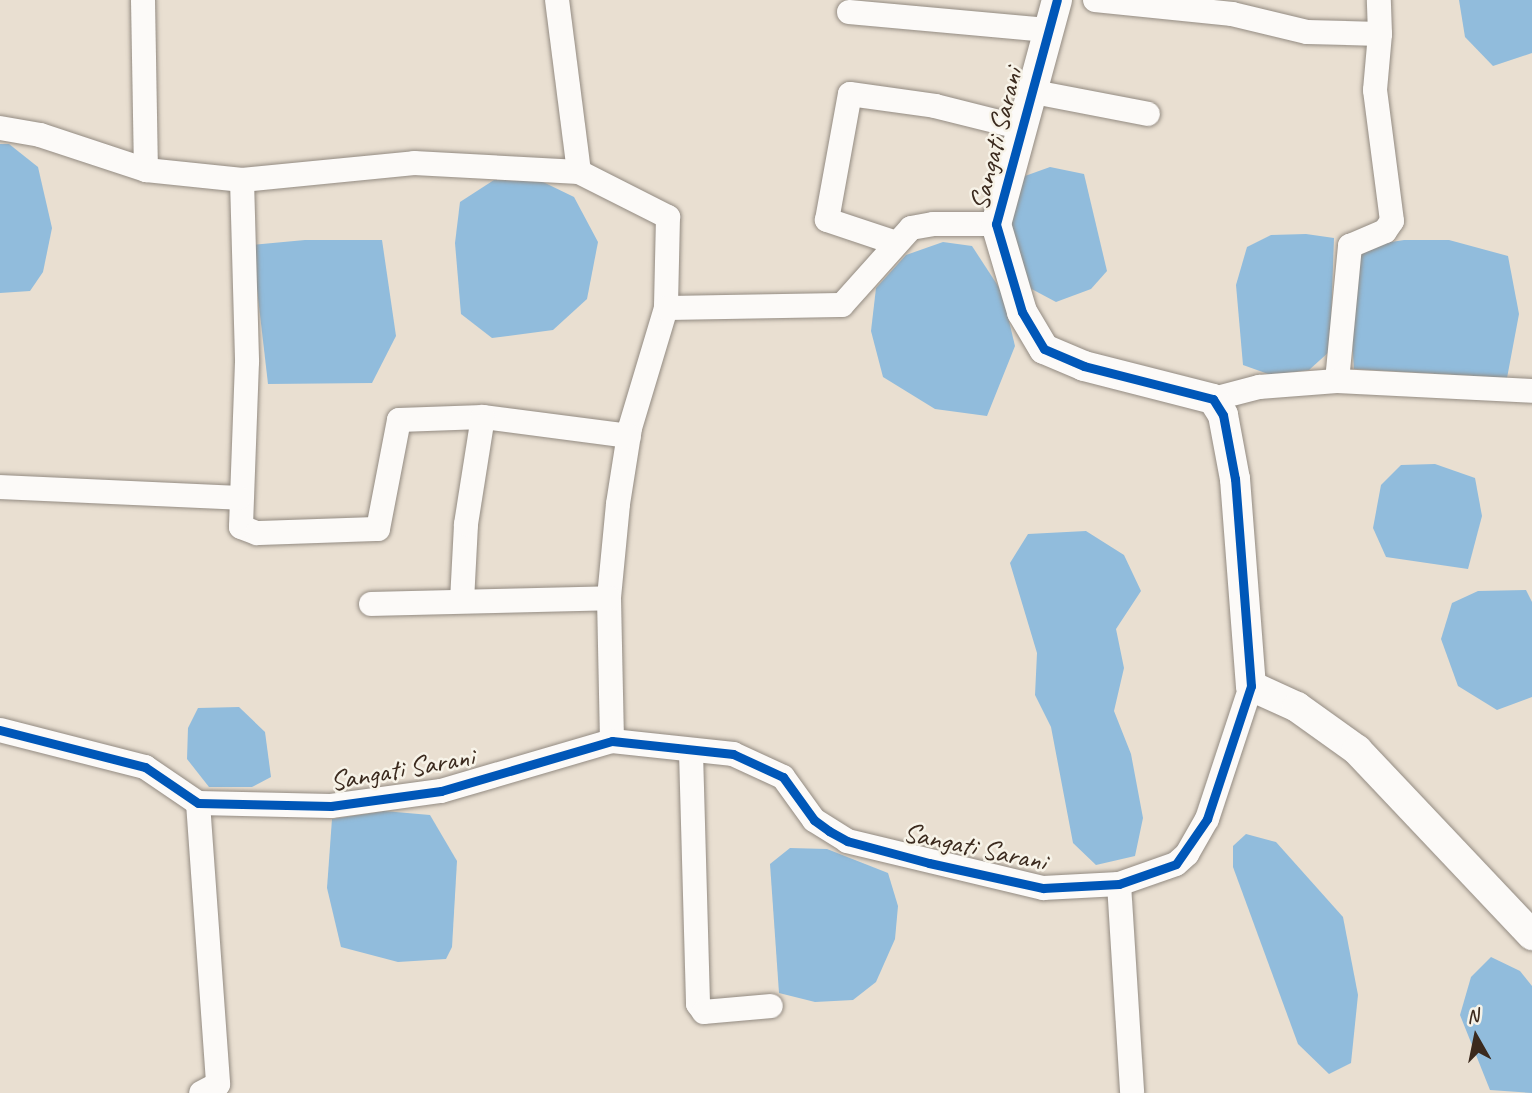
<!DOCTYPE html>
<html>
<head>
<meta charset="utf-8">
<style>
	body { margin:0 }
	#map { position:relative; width:1532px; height:1093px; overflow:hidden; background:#e9dfd1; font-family:Caveat,sans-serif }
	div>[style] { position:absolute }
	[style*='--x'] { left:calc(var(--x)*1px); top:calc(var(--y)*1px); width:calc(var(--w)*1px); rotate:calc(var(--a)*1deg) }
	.water>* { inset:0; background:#91bcdc }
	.roads { filter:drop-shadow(0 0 2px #938b82) drop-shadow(0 0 2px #938b82) }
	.minor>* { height:24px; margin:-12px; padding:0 12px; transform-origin:12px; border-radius:12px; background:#fcfaf8 }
	.tertiary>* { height:30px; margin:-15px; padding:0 15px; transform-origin:15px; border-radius:15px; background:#fcfaf8 }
	.cycleway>* { height:9px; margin:-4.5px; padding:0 4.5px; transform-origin:4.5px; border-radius:4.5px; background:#0057b8 }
	span { translate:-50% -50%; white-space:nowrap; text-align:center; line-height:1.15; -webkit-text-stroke:5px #f7f3e8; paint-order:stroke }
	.street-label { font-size:28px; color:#3b2a1e }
	.north { position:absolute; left:1441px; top:1002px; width:70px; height:70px; -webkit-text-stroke:5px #f7f3e8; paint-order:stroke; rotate:351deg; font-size:19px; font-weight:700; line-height:28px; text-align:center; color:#3b2a1e }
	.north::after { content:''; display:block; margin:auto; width:24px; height:32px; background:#3b2a1e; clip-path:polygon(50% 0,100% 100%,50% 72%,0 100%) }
</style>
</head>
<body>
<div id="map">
	<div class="water">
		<div style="clip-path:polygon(1459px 0,1532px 0,1532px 53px,1493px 66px,1465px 37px)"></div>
		<div style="clip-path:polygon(0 144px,9px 144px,38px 167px,52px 228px,43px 272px,30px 291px,0 293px)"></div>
		<div style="clip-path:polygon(1050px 167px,1084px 174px,1107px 271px,1091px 289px,1056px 302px,1026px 286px,1008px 231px,1012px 201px,1025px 176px)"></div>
		<div style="clip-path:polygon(494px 180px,541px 181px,574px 197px,598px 242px,587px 299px,553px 330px,492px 338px,461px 314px,455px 243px,460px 202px)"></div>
		<div style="clip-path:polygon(1306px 234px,1334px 238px,1330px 351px,1309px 370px,1271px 375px,1243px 365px,1236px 285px,1247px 247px,1271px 235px)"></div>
		<div style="clip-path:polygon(305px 240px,382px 240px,396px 336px,372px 383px,268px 384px,252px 245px)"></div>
		<div style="clip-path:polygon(1404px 240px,1449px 240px,1508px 256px,1519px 314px,1507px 378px,1354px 369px,1349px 293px,1353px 248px)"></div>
		<div style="clip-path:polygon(943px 242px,972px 246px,1002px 292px,1015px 346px,987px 416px,935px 409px,883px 377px,871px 331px,876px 288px,906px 255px)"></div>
		<div style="clip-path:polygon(1435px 464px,1475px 478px,1482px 516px,1468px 569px,1386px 557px,1373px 528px,1381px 485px,1401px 465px)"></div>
		<div style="clip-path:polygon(1086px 531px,1124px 555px,1141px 591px,1116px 629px,1124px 668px,1114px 711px,1131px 754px,1143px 818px,1135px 856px,1096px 865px,1073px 843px,1051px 727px,1035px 695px,1037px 653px,1010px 563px,1028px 534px)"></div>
		<div style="clip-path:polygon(1526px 590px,1532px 602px,1532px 697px,1497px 710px,1458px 686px,1441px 639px,1452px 603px,1478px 591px)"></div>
		<div style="clip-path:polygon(239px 707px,265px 732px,271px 777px,252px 787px,209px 787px,187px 759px,188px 728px,198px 708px)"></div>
		<div style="clip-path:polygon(384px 811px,430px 815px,457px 861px,452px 947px,446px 959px,398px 962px,341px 947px,327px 888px,332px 819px)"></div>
		<div style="clip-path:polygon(1246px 834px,1276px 842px,1343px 917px,1358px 995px,1351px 1063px,1329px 1074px,1298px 1044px,1233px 867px,1233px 846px)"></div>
		<div style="clip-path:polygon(790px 848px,827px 849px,888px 873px,898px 906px,895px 939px,876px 982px,853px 1000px,815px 1002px,779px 993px,770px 864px)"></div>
		<div style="clip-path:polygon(1491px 957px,1520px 971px,1532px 986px,1532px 1093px,1490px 1090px,1460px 1015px,1471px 977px)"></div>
	</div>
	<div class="roads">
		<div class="minor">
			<div style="--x:143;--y:0;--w:170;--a:89"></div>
			<div style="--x:557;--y:0;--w:173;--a:82.7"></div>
			<div style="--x:1095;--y:0;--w:138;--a:5.8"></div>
			<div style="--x:1232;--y:14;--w:77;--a:13.5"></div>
			<div style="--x:1307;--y:32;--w:73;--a:1.6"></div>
			<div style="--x:1380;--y:34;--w:34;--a:-92"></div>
			<div style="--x:849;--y:12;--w:199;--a:5.2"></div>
			<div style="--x:1029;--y:91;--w:121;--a:10.9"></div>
			<div style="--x:0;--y:128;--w:41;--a:9.9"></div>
			<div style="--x:40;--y:135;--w:112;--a:18.3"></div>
			<div style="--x:146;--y:170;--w:97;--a:5.9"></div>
			<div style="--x:242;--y:180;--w:173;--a:-5.6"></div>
			<div style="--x:414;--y:163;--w:165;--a:3.1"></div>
			<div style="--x:579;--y:172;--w:100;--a:26.8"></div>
			<div style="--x:668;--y:217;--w:91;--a:91.3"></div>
			<div style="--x:666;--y:308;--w:125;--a:106.7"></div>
			<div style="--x:630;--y:428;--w:77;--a:99"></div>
			<div style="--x:618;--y:504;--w:94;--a:95.5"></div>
			<div style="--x:609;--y:598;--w:143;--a:88.8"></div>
			<div style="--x:242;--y:180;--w:182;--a:88.4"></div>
			<div style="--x:247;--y:362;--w:165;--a:92.1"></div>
			<div style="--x:241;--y:527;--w:17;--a:21"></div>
			<div style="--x:257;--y:533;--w:121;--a:-1.9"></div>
			<div style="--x:378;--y:529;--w:111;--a:-79.1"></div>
			<div style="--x:399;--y:420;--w:84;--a:-2"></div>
			<div style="--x:483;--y:417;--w:147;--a:7.4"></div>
			<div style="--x:896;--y:243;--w:73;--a:-161.6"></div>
			<div style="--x:827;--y:220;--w:128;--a:-79.7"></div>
			<div style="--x:850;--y:94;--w:86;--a:8"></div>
			<div style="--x:935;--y:106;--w:87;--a:14"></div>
			<div style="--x:666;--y:308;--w:176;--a:-1"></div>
			<div style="--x:842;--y:305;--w:103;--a:-48.1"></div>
			<div style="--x:911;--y:228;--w:22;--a:-10"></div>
			<div style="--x:933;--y:224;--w:63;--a:0"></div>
			<div style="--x:1337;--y:381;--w:136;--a:-84.5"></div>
			<div style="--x:1350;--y:246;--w:38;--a:-23"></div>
			<div style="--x:1385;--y:231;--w:12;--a:-55"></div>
			<div style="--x:1392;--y:221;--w:132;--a:-97.4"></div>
			<div style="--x:1375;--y:90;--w:56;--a:-84.9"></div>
			<div style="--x:1213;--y:399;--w:48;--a:-14.6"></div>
			<div style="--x:1259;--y:387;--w:78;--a:-4.4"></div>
			<div style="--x:1337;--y:381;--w:195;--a:2.9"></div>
			<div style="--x:0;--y:487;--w:239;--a:2.6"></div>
			<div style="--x:462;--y:601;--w:77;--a:-87"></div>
			<div style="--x:466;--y:524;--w:108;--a:-81"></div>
			<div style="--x:371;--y:604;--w:238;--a:-1.4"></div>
			<div style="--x:0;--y:730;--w:150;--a:14.3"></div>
			<div style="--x:145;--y:767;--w:64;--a:34.2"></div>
			<div style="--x:198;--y:803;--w:133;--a:1.3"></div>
			<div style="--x:331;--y:806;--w:111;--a:-7.8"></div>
			<div style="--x:441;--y:791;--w:178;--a:-16.3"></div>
			<div style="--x:612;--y:741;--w:122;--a:6.1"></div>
			<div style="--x:733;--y:754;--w:55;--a:24.7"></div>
			<div style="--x:783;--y:777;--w:53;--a:54.2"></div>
			<div style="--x:814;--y:820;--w:39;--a:32"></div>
			<div style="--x:847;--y:841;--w:202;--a:13.5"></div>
			<div style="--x:1043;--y:888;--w:76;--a:-3"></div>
			<div style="--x:1119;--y:884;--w:60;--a:-19.3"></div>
			<div style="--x:1176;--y:864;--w:15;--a:-42"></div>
			<div style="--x:1187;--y:854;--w:40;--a:-60.3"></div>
			<div style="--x:1207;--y:819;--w:140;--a:-71.7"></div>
			<div style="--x:691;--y:752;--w:252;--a:88.4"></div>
			<div style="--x:698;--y:1004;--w:10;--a:53"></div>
			<div style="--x:704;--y:1012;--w:67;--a:-5.1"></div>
			<div style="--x:198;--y:803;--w:282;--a:85.9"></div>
			<div style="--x:218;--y:1084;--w:19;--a:152"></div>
			<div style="--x:1119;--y:884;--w:209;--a:86.4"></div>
		</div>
		<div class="tertiary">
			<div style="--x:1057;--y:0;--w:232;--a:105.2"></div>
			<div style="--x:996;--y:224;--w:92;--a:73.5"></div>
			<div style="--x:1022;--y:312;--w:43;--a:59.3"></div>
			<div style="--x:1044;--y:349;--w:43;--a:23"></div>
			<div style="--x:1084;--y:366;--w:133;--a:14.3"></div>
			<div style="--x:1213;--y:399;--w:19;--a:58"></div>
			<div style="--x:1223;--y:415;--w:65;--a:79.4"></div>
			<div style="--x:1235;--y:479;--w:208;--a:85.6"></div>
			<div style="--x:1251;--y:686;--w:51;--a:24.5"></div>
			<div style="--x:1297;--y:707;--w:74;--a:35.6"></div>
			<div style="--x:1357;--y:750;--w:255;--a:46.6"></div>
		</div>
	</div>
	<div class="cycleway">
		<div style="--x:0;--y:730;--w:150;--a:14.3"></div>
		<div style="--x:145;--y:767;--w:64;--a:34.2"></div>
		<div style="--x:198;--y:803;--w:133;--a:1.3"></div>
		<div style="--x:331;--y:806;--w:111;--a:-7.8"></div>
		<div style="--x:441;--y:791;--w:178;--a:-16.3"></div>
		<div style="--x:612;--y:741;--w:122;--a:6.1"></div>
		<div style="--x:733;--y:754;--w:55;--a:24.7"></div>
		<div style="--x:783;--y:777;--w:53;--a:54.2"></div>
		<div style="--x:814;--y:820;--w:19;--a:36"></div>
		<div style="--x:829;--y:831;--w:21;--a:29"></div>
		<div style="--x:847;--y:841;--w:85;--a:15"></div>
		<div style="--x:929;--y:863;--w:117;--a:12.4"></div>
		<div style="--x:1043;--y:888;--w:76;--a:-3"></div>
		<div style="--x:1119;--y:884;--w:60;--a:-19.3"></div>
		<div style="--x:1176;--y:864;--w:55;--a:-55.4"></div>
		<div style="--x:1207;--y:819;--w:140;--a:-71.7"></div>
		<div style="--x:1251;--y:686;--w:208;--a:-94.4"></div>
		<div style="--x:1235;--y:479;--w:65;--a:-100.6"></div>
		<div style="--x:1223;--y:415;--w:19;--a:-122"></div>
		<div style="--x:1213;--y:399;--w:133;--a:-165.7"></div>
		<div style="--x:1084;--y:366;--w:43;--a:-157"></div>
		<div style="--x:1044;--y:349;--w:43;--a:-120.7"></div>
		<div style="--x:1022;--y:312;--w:92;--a:-106.5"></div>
		<div style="--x:996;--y:224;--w:232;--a:-74.8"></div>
	</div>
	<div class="street-label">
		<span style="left:996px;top:139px;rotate:-76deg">Sangati Sarani</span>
		<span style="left:402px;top:769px;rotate:-10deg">Sangati Sarani</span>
		<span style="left:975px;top:847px;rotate:12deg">Sangati Sarani</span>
	</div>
	<div class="north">N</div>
</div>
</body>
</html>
